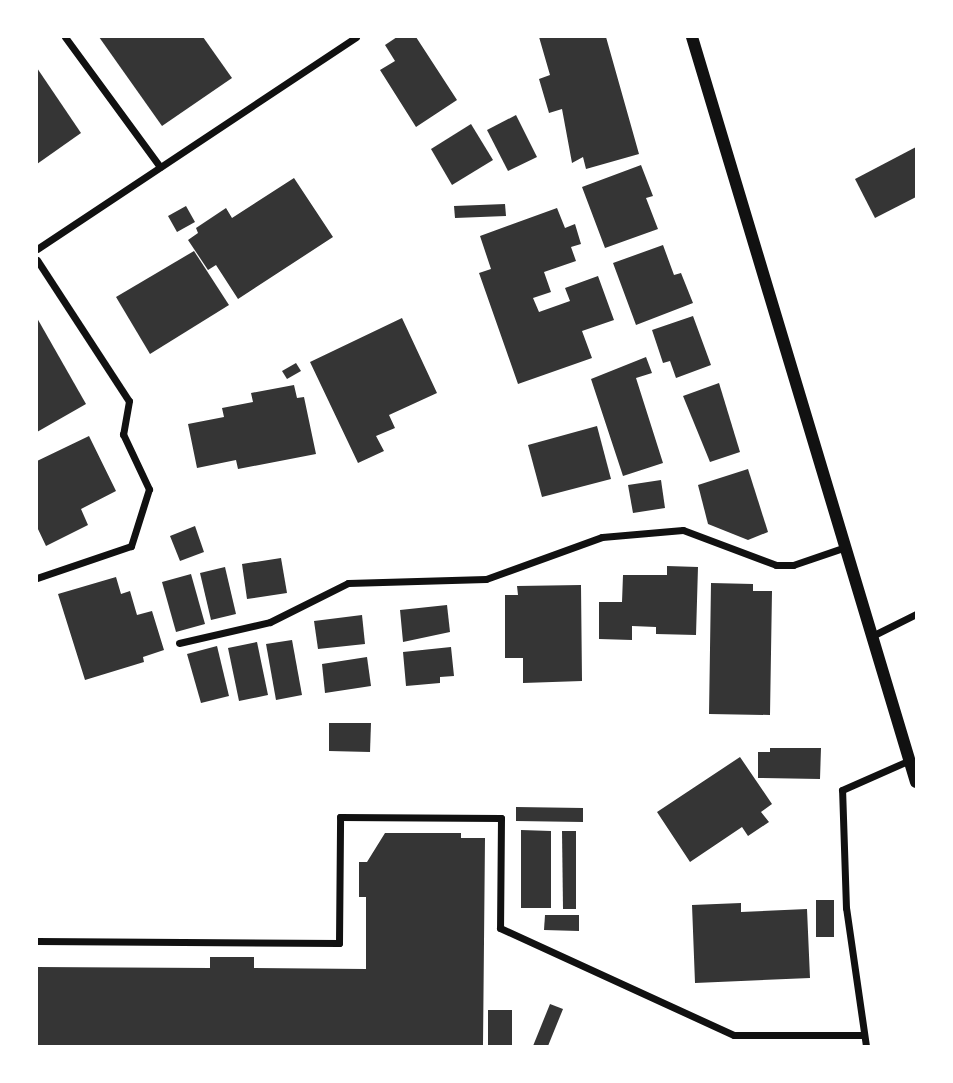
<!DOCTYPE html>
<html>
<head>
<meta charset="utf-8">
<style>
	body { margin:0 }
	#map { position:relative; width:953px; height:1083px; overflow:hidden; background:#fff; font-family:"Sofia Sans Condensed",sans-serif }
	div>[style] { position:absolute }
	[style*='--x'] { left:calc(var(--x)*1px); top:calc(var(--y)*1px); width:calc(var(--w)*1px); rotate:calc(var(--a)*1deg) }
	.building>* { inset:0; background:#353535 }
	.minor>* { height:7px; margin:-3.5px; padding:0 3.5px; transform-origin:3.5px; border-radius:3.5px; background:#111 }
	.tertiary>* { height:12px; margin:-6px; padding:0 6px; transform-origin:6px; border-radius:6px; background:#111 }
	span { translate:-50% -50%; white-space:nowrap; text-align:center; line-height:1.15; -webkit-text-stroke:5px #fff; paint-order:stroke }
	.frame { position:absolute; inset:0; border:38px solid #fff; pointer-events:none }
</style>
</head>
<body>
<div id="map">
	<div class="building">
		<div style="clip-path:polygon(99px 37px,203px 37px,232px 78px,162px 126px)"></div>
		<div style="clip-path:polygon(397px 37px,416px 37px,457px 100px,416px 127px,380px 70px,395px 61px,385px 45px)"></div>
		<div style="clip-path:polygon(539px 37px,606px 37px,639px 154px,586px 169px,583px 157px,572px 163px,562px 109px,549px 113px,539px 79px,550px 75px)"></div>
		<div style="clip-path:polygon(37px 68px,81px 133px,37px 164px)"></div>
		<div style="clip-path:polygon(516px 115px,537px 157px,508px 171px,487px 130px)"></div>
		<div style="clip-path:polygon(471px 124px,493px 160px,452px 185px,431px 149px)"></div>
		<div style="clip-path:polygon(916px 147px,916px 197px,875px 218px,855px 179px)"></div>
		<div style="clip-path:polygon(641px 165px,653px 196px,646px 198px,658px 229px,605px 248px,582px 187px)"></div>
		<div style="clip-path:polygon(294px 178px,333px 237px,238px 299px,216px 265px,208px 270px,188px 240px,198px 233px,196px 228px,226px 208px,232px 218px)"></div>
		<div style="clip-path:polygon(505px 204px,506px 216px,455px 218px,454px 206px)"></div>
		<div style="clip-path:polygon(186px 206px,195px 222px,177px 232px,168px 216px)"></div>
		<div style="clip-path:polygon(557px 208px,565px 228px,575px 224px,581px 244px,571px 247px,576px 261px,544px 272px,551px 292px,533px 298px,539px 312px,570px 301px,565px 288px,598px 276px,614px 320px,582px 331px,592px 358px,518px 384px,479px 273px,491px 269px,480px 236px)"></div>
		<div style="clip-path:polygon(663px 245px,674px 275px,681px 273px,693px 303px,636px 325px,613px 263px)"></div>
		<div style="clip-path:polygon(194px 251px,229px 305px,150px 354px,116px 297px)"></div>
		<div style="clip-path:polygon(693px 316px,711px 365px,676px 378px,670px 361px,663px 363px,652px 330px)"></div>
		<div style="clip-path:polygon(37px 318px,86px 404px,37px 432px)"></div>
		<div style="clip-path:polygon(402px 318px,437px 393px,389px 415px,395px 428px,376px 436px,384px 451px,358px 463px,310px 362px)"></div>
		<div style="clip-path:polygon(646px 357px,652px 373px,636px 378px,663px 463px,623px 476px,591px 379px)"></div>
		<div style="clip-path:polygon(296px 363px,301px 371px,287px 379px,282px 371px)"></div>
		<div style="clip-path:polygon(719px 383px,740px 452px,710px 462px,683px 396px)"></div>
		<div style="clip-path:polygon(294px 385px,297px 398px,304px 397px,316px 454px,238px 469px,236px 460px,197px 468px,188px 424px,224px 417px,222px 408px,253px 402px,251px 393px)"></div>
		<div style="clip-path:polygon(597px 426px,611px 479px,542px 497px,528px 445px)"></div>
		<div style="clip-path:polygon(89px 436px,116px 491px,81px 509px,88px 525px,46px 546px,37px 527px,37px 461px)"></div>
		<div style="clip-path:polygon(748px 469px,768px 532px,748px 540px,708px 524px,698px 485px)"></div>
		<div style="clip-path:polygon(661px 480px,665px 508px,633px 513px,628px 485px)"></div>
		<div style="clip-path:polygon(195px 526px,204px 552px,180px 561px,170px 536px)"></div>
		<div style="clip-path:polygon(281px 558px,287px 593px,247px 599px,242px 564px)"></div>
		<div style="clip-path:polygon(667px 566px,698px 567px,696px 635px,656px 634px,656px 627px,632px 626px,632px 640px,599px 639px,599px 602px,622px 602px,623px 575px,667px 575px)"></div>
		<div style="clip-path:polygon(225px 567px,236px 614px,211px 620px,200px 573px)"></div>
		<div style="clip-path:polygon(191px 574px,205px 624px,176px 632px,162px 582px)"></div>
		<div style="clip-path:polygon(116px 577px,121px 594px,130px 591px,137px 615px,152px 611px,164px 650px,143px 657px,144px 662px,85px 680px,58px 594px)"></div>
		<div style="clip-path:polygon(711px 583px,753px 584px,753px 591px,772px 591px,770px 715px,709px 714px)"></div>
		<div style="clip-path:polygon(581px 585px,582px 681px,523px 683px,523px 658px,505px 658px,505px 595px,518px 595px,517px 586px)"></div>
		<div style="clip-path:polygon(447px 605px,450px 632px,403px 642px,400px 610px)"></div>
		<div style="clip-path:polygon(362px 615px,365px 644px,318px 649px,314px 621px)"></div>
		<div style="clip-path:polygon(292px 640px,302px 695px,276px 700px,266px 644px)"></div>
		<div style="clip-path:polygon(257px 642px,268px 695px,239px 701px,228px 648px)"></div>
		<div style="clip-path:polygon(217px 646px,229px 696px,201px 703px,187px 654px)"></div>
		<div style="clip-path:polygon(451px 647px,454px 676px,440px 677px,440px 683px,406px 686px,403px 652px)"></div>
		<div style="clip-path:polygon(367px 657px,371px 686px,325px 693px,322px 664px)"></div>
		<div style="clip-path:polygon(329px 723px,371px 723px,370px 752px,329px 751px)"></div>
		<div style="clip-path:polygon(770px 748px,821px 748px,820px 779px,758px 778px,758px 752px,770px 752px)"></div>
		<div style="clip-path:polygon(740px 757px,772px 804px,761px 812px,769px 822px,748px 836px,742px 827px,690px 862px,657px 812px)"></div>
		<div style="clip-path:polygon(516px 807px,583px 808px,583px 822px,516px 821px)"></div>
		<div style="clip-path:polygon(521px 830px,551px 831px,551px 908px,521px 908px)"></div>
		<div style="clip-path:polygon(562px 831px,576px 831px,576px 909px,563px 909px)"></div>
		<div style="clip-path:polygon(385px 833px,461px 833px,461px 838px,485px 838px,483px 1046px,37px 1046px,37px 967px,210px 968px,210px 957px,254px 957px,254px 968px,366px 969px,366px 897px,359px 897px,359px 862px,367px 862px)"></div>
		<div style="clip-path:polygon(816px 900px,834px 900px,834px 937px,816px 937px)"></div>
		<div style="clip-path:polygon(741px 903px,741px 912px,807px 909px,810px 978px,695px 983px,692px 905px)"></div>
		<div style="clip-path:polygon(545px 915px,579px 915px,579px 931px,544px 930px)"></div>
		<div style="clip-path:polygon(550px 1004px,563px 1009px,548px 1046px,533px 1046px)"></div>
		<div style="clip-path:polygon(488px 1010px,512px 1010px,512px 1046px,488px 1046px)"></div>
	</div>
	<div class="minor">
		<div style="--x:65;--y:37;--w:161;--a:53.8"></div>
		<div style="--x:37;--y:249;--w:383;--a:-33.6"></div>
		<div style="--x:37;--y:260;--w:168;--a:56.9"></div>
		<div style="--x:129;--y:401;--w:34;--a:100"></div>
		<div style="--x:123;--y:434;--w:61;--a:64.7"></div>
		<div style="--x:149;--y:489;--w:60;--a:107.5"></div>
		<div style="--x:131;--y:546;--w:99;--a:161.2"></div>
		<div style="--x:872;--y:636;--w:49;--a:-26.6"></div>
		<div style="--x:179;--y:643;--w:93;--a:-13"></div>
		<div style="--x:270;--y:622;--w:87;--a:-26.6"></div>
		<div style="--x:348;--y:583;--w:138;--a:-1.7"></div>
		<div style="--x:486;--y:579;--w:123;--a:-19.9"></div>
		<div style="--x:602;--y:537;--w:81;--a:-4.9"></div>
		<div style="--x:683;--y:530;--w:99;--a:20.6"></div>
		<div style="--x:776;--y:565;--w:17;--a:0"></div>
		<div style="--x:793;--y:565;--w:53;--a:-18.8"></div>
		<div style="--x:37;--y:941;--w:302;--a:0.4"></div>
		<div style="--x:339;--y:943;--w:126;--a:-89.5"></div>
		<div style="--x:340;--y:817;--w:161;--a:0.4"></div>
		<div style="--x:501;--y:818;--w:110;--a:90.5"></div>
		<div style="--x:500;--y:928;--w:257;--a:24.6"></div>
		<div style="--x:734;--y:1035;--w:129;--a:0"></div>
		<div style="--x:866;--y:1046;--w:139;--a:-98.2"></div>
		<div style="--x:846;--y:908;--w:118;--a:-91.9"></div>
		<div style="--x:842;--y:790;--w:74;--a:-23.8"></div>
	</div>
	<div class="tertiary">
		<div style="--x:692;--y:37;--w:778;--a:73.27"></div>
	</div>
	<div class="frame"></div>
</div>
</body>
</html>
